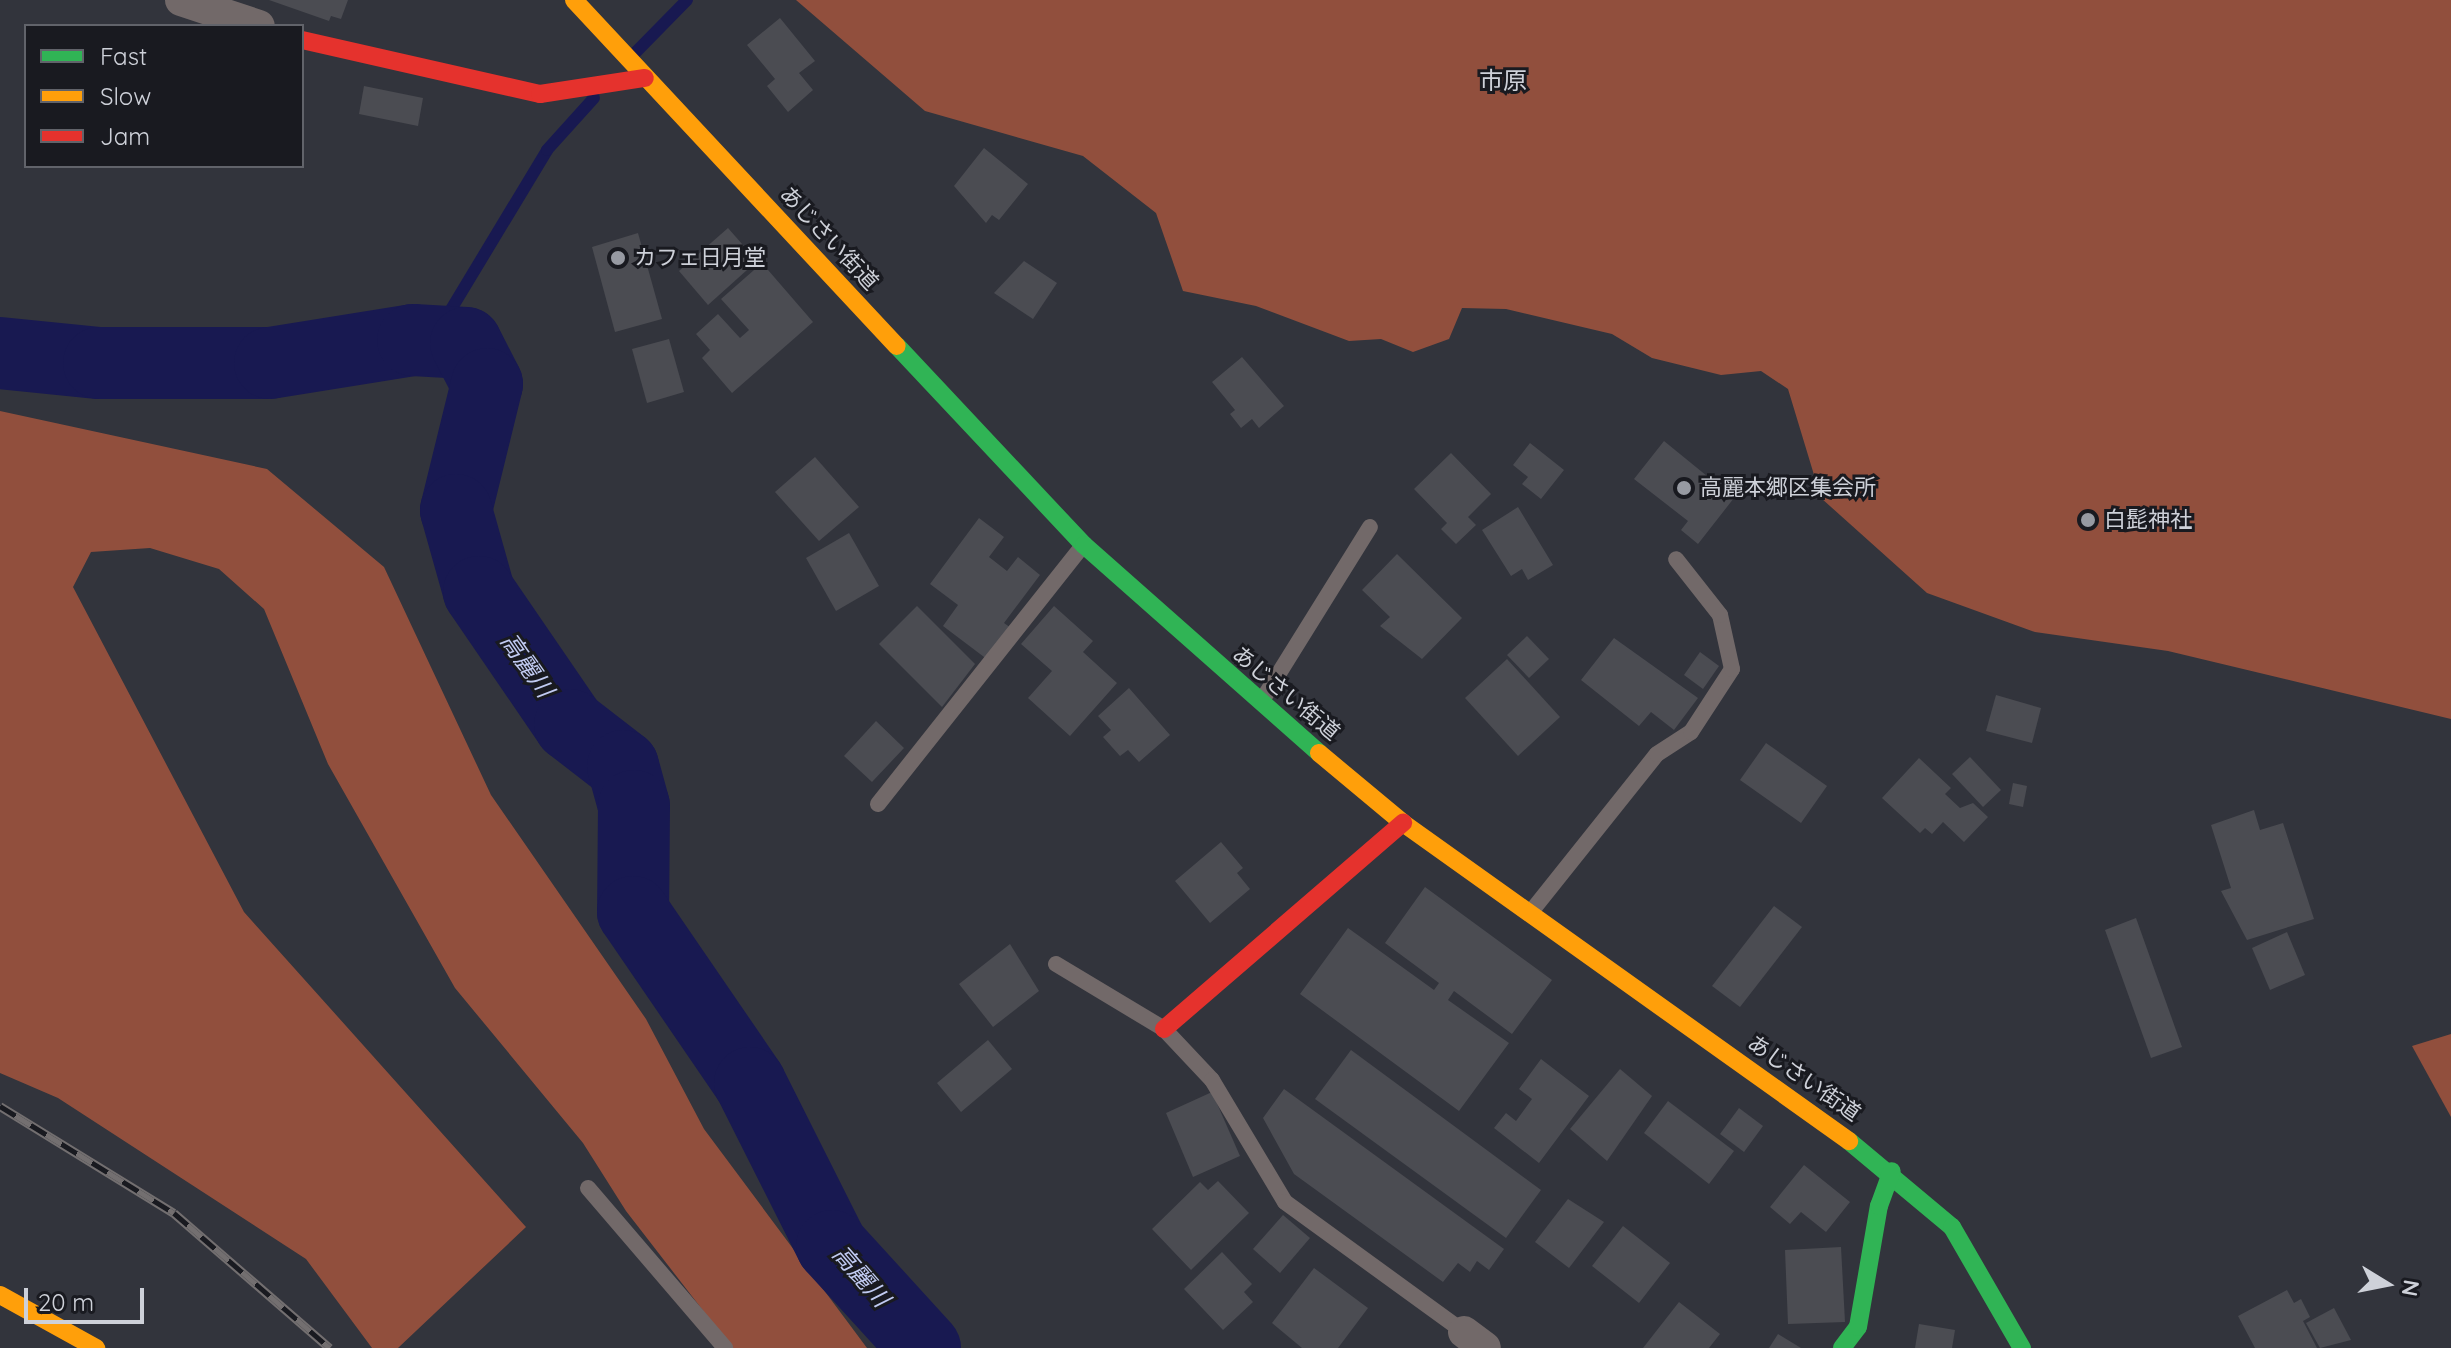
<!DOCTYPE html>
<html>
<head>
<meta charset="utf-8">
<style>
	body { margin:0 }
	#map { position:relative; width:2451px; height:1348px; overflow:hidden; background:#32343c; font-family:Quicksand,"Noto Sans JP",sans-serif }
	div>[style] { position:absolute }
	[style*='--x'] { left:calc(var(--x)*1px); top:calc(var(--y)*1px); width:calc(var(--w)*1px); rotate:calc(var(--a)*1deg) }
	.forest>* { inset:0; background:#914f3d }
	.stream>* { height:12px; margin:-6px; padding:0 6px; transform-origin:6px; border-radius:6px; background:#181951 }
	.river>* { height:72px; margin:-36px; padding:0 36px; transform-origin:36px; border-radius:36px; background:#181951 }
	.building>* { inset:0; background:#4b4c52 }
	.lane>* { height:16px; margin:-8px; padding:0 8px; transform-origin:8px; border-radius:8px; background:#726969 }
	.street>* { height:32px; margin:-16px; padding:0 16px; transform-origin:16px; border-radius:16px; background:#726969 }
	.fast>* { height:18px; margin:-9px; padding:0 9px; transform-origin:9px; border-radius:9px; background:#30b455 }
	.slow>* { height:18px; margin:-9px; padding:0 9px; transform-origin:9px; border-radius:9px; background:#ff9f0a }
	.jam>* { height:18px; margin:-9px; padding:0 9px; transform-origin:9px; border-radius:9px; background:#e5322d }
	.rail>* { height:9px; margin-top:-4.5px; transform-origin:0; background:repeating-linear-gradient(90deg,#191a20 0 18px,#736f70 0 36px); box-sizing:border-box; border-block:2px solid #736f70 }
	.dots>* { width:22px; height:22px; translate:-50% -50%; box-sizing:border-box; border:4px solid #191a20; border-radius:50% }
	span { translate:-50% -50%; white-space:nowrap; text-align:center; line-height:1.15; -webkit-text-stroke:6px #191a20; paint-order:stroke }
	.street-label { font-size:22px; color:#ced1d9 }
	.poi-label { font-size:22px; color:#ced1d9 }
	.left { translate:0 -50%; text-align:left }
	.neighbourhood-label { font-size:24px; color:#ced1d9 }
	.water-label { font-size:24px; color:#c1cbf2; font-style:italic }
	.legend { position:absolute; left:24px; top:24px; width:280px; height:144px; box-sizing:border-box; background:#191a20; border:2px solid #61636a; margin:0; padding:10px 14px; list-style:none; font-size:24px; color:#ced1d9 }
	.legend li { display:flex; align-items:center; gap:16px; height:40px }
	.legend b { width:40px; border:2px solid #61636a }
	.north { position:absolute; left:2347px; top:1244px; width:80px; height:80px; -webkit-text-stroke:6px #191a20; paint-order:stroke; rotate:100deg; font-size:22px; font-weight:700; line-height:32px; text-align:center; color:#ced1d9 }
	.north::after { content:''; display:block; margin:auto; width:28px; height:36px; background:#ced1d9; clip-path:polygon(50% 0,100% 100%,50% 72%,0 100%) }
	.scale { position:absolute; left:24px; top:1288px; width:120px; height:36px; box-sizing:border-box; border:4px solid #ced1d9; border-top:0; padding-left:10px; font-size:24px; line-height:28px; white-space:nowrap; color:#ced1d9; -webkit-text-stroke:6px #191a20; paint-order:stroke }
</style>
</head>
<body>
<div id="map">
	<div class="forest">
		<div style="clip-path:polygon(796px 0,2451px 0,2451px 719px,2168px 651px,2035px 632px,1927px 593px,1821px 498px,1788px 389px,1761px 371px,1721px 375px,1652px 358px,1612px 334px,1506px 309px,1462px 308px,1449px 339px,1413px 352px,1381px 339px,1349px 341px,1256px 306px,1183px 291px,1156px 213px,1083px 156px,925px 111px)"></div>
		<div style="clip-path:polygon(0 411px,267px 469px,384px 567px,491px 795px,646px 1019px,704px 1129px,867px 1348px,732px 1348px,626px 1211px,583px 1143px,455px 988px,328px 764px,264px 609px,219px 569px,150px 548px,91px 552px,73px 587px,244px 912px,526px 1227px,398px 1348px,372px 1348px,306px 1259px,58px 1098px,0 1073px)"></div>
		<div style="clip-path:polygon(2451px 1034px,2451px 1117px,2412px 1046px)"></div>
	</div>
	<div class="stream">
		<div style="--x:633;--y:55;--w:77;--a:-45.5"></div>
		<div style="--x:432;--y:341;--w:223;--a:-58.9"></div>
		<div style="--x:547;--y:150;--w:70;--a:-47.9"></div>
	</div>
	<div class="river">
		<div style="--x:0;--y:353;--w:100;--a:5.8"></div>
		<div style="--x:99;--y:363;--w:171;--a:0"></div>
		<div style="--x:270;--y:363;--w:145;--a:-9.1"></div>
		<div style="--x:413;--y:340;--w:53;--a:3.2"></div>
		<div style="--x:466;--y:343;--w:46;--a:62.9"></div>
		<div style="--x:487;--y:384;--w:130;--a:103.8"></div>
		<div style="--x:456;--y:510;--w:85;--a:74.3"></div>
		<div style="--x:479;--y:592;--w:161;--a:55.6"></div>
		<div style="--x:570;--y:725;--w:67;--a:37.7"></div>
		<div style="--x:623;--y:766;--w:41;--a:74.6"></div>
		<div style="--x:634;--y:806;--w:106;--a:90.5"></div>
		<div style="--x:633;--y:912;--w:207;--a:55.6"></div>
		<div style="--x:750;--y:1083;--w:182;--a:63.3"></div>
		<div style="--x:832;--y:1246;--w:138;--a:47.6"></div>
	</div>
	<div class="building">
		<div style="clip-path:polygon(269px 0,348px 0,341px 19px,331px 16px,329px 21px)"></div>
		<div style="clip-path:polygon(780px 18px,815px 61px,799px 73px,813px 90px,788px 112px,767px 86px,775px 79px,747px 45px)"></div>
		<div style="clip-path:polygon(364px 86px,423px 98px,418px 126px,359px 114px)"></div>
		<div style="clip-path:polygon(984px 148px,1028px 184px,999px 220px,992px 215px,986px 223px,954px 186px)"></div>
		<div style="clip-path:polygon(728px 228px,757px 261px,708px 305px,679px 271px)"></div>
		<div style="clip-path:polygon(638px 233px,662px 319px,615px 332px,592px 247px)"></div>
		<div style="clip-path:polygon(1024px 261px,1057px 283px,1033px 319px,994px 293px)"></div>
		<div style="clip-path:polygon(762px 263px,813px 322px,732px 393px,702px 358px,710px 350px,696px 334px,718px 314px,740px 338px,749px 330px,721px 299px)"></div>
		<div style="clip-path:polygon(669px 339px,684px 392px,647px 403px,632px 349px)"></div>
		<div style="clip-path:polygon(1242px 357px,1284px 406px,1259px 428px,1252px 419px,1241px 428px,1230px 414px,1235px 410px,1212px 382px)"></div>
		<div style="clip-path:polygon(1664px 441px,1734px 498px,1698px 544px,1681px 530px,1688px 521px,1634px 479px)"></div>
		<div style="clip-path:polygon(1530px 443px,1564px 470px,1541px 499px,1522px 484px,1528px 477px,1513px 465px)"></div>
		<div style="clip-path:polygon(1451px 453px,1491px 494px,1468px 517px,1476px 525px,1456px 544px,1441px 529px,1447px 523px,1414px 489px)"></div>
		<div style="clip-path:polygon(815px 457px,859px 507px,819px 541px,775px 492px)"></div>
		<div style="clip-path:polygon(1518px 507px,1553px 565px,1528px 580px,1522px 569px,1511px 576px,1482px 530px)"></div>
		<div style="clip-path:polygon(979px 518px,1004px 537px,989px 557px,1007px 571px,1018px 557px,1040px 575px,1004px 623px,1011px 628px,988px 660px,943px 626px,958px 605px,930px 584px)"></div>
		<div style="clip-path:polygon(849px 533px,879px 586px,836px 611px,806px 558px)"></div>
		<div style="clip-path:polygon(1397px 554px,1462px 618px,1422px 659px,1380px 626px,1390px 617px,1362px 590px)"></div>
		<div style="clip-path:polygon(917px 606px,975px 664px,942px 707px,879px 644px)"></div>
		<div style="clip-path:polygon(1054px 606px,1093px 641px,1083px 652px,1117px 683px,1070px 736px,1028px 698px,1052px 671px,1021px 644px)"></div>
		<div style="clip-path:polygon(1527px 636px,1549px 659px,1529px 678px,1507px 655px)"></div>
		<div style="clip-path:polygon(1614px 638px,1698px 698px,1674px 730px,1651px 712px,1639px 726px,1581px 680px)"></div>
		<div style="clip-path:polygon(1700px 652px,1719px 666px,1703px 689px,1684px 675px)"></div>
		<div style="clip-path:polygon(1507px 659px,1560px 717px,1518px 756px,1465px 698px)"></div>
		<div style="clip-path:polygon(1129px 688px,1170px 735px,1139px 762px,1128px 750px,1120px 756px,1103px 737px,1111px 730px,1098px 716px)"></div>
		<div style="clip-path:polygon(1996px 695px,2041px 708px,2032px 743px,1986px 731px)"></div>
		<div style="clip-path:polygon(876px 721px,904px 748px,872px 782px,844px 756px)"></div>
		<div style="clip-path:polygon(1766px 743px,1827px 786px,1801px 823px,1740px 780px)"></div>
		<div style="clip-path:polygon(1970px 757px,2001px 790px,1983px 807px,1952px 774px)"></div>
		<div style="clip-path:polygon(1919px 758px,1951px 788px,1945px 794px,1960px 808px,1973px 803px,1988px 817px,1964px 842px,1943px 822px,1932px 834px,1925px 828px,1920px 833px,1882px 798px)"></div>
		<div style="clip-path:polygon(2013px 783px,2027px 786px,2023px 807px,2009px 804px)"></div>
		<div style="clip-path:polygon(2254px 810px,2260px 830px,2283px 823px,2314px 919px,2247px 940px,2221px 891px,2231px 888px,2211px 825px)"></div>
		<div style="clip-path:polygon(1221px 842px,1243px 868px,1237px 873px,1250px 889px,1210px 923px,1175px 881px)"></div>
		<div style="clip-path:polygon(1425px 887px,1552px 980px,1512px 1034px,1454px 991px,1448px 1000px,1509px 1043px,1459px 1111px,1300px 994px,1348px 928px,1434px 990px,1439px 983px,1385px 943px)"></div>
		<div style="clip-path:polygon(1774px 906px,1802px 927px,1740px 1007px,1712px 986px)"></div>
		<div style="clip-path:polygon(2136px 918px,2182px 1047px,2151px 1058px,2105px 930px)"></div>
		<div style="clip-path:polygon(2287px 932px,2305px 975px,2270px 990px,2252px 948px)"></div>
		<div style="clip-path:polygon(1010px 944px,1039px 991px,993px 1027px,959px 984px)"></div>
		<div style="clip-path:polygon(988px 1040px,1012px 1069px,961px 1112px,937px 1083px)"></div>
		<div style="clip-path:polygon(1351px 1050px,1541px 1190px,1506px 1238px,1315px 1099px)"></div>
		<div style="clip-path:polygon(1541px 1059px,1589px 1096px,1539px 1163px,1494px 1128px,1506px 1113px,1516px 1121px,1532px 1099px,1519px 1089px)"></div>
		<div style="clip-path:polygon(1620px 1069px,1652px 1096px,1607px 1161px,1570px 1129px)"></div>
		<div style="clip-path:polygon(1284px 1089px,1504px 1249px,1489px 1270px,1477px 1261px,1470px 1272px,1458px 1263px,1443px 1282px,1294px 1174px,1263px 1118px)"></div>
		<div style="clip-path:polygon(1212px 1092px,1240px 1156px,1193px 1177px,1166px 1113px)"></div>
		<div style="clip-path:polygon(1668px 1101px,1734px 1151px,1709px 1184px,1644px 1133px)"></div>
		<div style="clip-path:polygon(1739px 1108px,1763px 1126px,1744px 1152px,1720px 1134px)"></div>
		<div style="clip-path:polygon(1804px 1165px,1850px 1202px,1826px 1232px,1801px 1212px,1790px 1224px,1770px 1207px)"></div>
		<div style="clip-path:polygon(1218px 1181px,1249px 1213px,1191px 1270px,1152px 1229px,1200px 1182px,1208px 1190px)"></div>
		<div style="clip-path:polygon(1568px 1199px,1604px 1222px,1569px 1268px,1535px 1242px)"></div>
		<div style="clip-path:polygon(1283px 1215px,1310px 1238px,1280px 1273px,1253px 1249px)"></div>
		<div style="clip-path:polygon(1623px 1226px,1670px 1263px,1639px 1303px,1592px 1266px)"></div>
		<div style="clip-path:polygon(1841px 1247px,1845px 1322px,1788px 1324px,1785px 1250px)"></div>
		<div style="clip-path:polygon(1222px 1252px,1252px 1284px,1244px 1292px,1253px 1302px,1223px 1330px,1184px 1289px)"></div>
		<div style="clip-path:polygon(1314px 1268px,1368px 1308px,1338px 1348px,1302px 1348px,1272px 1323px)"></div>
		<div style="clip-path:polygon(2287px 1290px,2294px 1303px,2301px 1299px,2310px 1317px,2303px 1321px,2317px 1348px,2255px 1348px,2238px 1316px)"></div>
		<div style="clip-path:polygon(1679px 1302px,1720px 1334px,1709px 1348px,1643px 1348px)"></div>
		<div style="clip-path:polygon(2334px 1308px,2351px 1340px,2320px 1348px,2306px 1323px)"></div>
		<div style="clip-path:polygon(1919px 1324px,1955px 1330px,1952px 1348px,1915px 1348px)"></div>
		<div style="clip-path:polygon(1778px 1334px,1801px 1348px,1769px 1348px)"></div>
	</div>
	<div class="lane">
		<div style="--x:1261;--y:702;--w:206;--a:-58.1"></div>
		<div style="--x:878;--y:804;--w:330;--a:-51.6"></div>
		<div style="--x:1530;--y:913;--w:203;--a:-51.4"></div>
		<div style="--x:1657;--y:754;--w:40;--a:-32.9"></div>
		<div style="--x:1691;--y:732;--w:75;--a:-56.9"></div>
		<div style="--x:1732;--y:669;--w:55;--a:-102.5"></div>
		<div style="--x:1720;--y:615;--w:71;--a:-128.2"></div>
		<div style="--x:1056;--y:964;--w:126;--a:31"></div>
		<div style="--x:1164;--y:1029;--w:70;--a:46.7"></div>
		<div style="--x:1212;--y:1080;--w:142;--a:59.1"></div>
		<div style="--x:1285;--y:1202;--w:221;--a:36"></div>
		<div style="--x:588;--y:1188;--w:211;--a:49.4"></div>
	</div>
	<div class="street">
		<div style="--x:181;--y:0;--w:82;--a:18.4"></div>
		<div style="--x:1464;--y:1332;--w:26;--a:37"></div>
	</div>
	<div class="fast">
		<div style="--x:897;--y:346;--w:273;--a:46.8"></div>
		<div style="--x:1084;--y:545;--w:314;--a:41.5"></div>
		<div style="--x:1849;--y:1141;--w:134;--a:39.9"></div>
		<div style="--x:1952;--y:1227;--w:140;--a:60"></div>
		<div style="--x:1842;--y:1348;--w:26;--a:-53"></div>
		<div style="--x:1858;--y:1327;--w:123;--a:-80.2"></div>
		<div style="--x:1879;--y:1206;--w:37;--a:-70"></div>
	</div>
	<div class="slow">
		<div style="--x:574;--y:0;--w:473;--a:47"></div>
		<div style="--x:1319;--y:753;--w:109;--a:39.8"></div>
		<div style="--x:1403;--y:823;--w:548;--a:35.49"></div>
		<div style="--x:0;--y:1295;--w:110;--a:28.9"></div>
	</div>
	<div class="jam">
		<div style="--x:302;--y:40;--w:244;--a:12.8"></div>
		<div style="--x:540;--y:94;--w:106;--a:-8.7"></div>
		<div style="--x:1164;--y:1029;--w:316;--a:-40.8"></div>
	</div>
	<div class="rail">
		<div style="--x:0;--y:1106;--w:204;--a:31.6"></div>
		<div style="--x:174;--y:1213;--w:206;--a:40.9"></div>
	</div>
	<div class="dots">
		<div style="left:618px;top:258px;background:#979aa2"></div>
		<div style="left:1684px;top:488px;background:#979aa2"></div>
		<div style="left:2088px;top:520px;background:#979aa2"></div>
	</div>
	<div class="street-label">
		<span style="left:829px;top:238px;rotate:47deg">あじさい街道</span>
		<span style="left:1286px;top:693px;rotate:40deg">あじさい街道</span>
		<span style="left:1804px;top:1078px;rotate:35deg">あじさい街道</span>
	</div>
	<div class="poi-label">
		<span class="left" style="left:634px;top:258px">カフェ日月堂</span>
		<span class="left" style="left:1700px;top:488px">高麗本郷区集会所</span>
		<span class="left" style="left:2104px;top:520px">白髭神社</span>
	</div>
	<div class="neighbourhood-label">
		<span style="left:1503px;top:81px">市原</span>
	</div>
	<div class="water-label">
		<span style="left:527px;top:665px;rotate:55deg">高麗川</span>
		<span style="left:861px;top:1276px;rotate:49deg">高麗川</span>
	</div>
	<ul class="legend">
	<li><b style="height:10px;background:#30b455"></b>Fast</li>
	<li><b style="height:10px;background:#ff9f0a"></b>Slow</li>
	<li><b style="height:10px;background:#e5322d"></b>Jam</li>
	</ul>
	<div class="north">N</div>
	<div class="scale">20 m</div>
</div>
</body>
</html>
